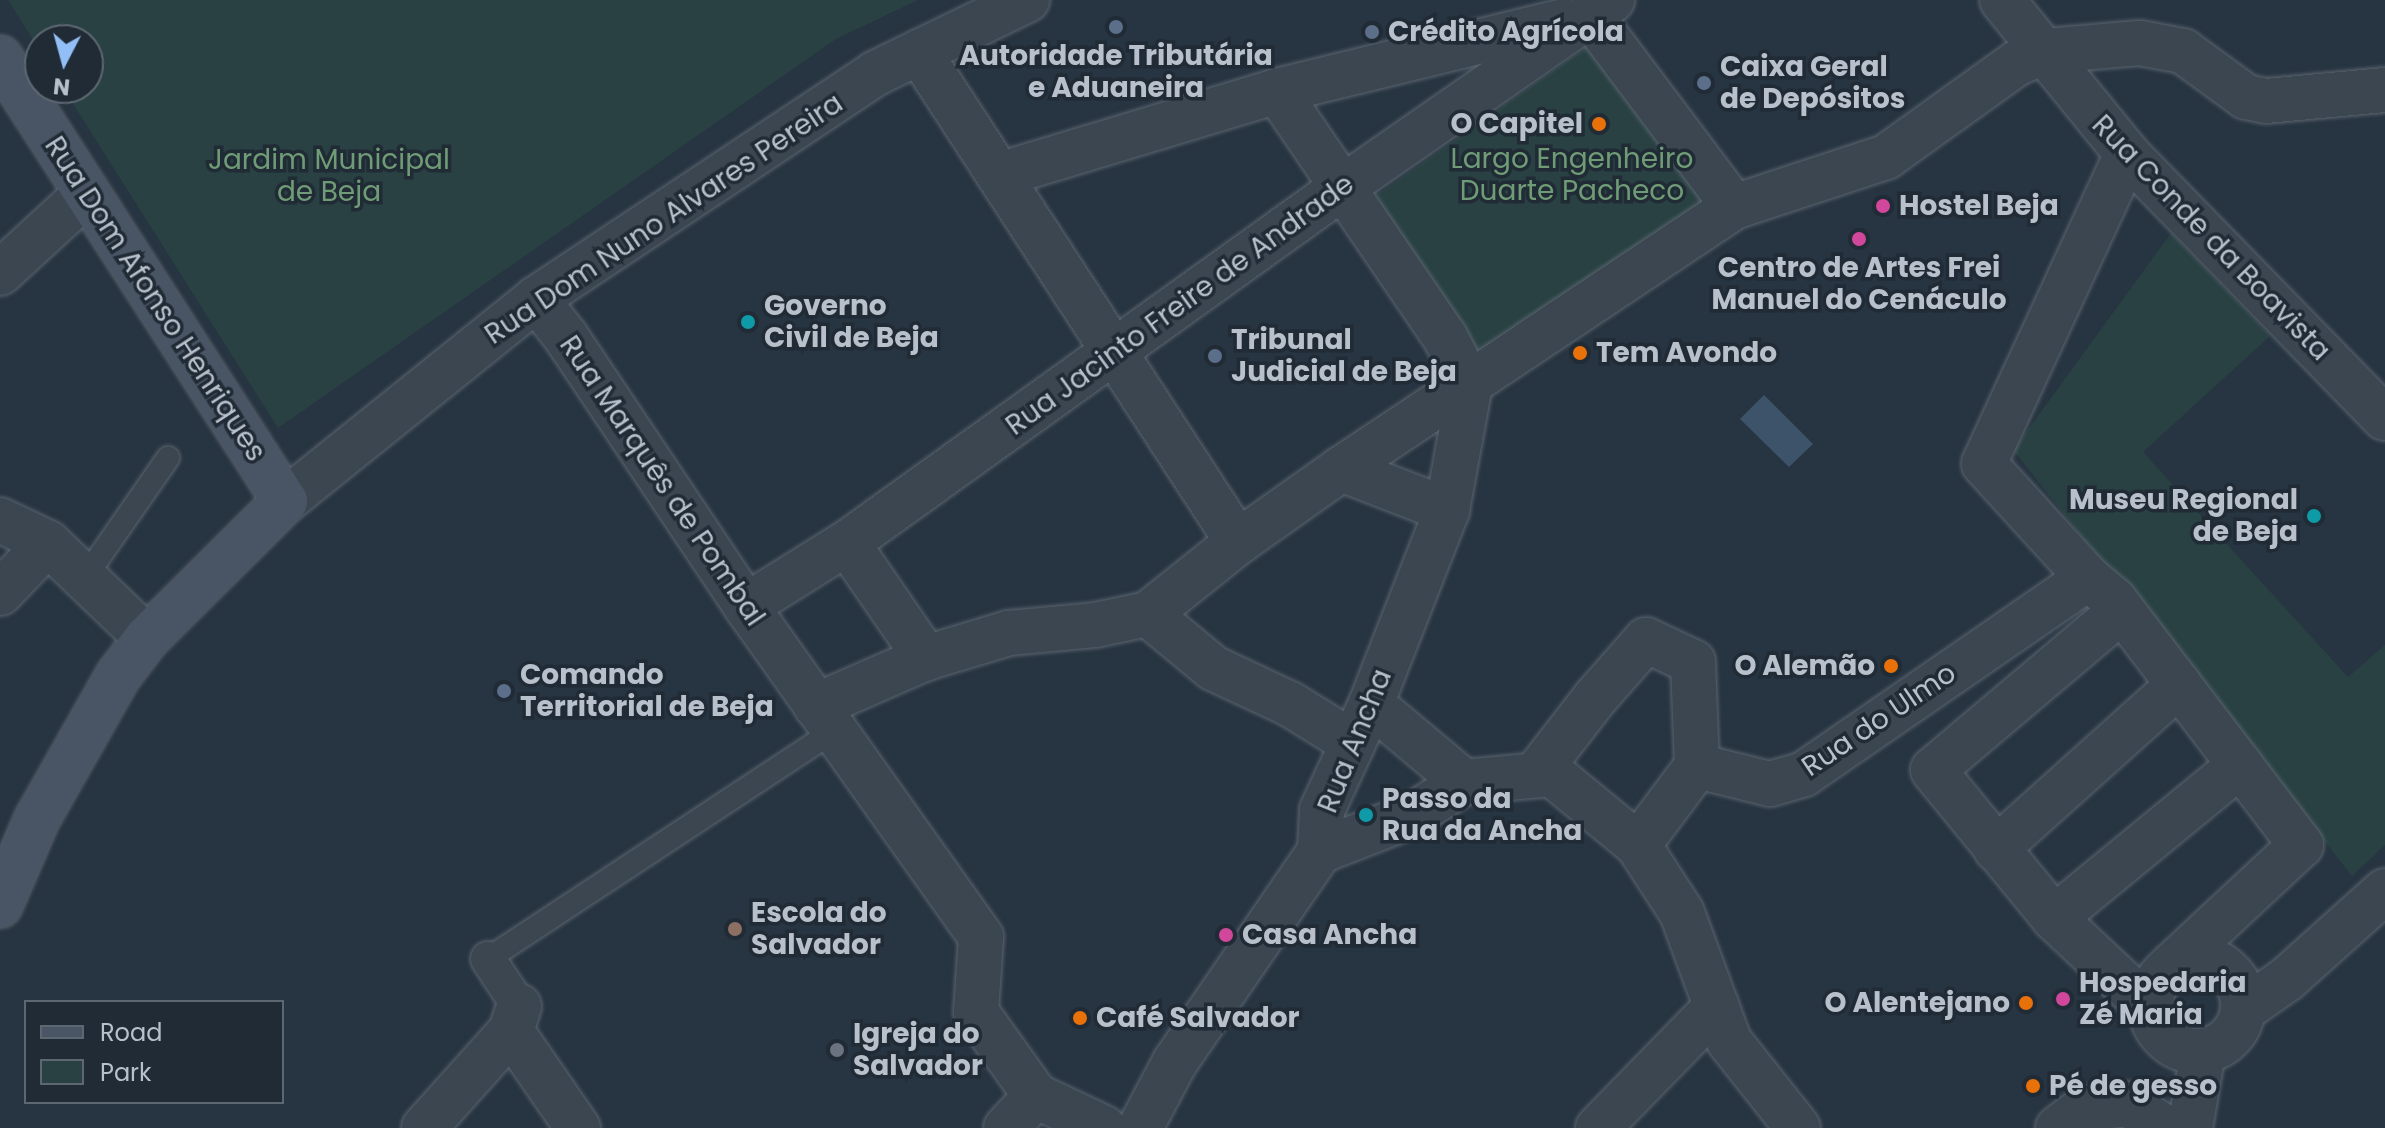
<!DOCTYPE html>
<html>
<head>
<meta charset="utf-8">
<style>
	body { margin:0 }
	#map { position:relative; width:2385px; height:1128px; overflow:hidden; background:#273441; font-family:Poppins,sans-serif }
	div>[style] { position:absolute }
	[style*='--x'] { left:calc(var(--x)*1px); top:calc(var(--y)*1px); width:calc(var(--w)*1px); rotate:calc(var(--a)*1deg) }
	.green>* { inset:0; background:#294142 }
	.water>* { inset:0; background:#3d536a }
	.roads { filter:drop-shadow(0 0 2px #59646e) drop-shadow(0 0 2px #59646e) }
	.service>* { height:22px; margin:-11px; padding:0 11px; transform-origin:11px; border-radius:11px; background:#3b4651 }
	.pedestrian>* { height:34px; margin:-17px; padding:0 17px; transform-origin:17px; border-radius:17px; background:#3b4651 }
	.minor>* { height:44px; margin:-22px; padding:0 22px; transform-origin:22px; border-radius:22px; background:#3b4651 }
	.minor>.ring { margin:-22px; padding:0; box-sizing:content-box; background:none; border:44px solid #3b4651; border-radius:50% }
	.secondary>* { height:44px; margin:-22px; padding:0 22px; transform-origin:22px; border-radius:22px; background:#495564 }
	.dots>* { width:22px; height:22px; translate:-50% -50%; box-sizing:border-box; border:4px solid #202b36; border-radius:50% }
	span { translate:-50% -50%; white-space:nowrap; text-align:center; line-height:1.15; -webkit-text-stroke:7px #202b36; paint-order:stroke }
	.poi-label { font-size:28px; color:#b8c1cb; font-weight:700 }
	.left { translate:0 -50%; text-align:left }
	.right { translate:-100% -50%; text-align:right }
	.park-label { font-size:28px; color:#6f9c76 }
	.street-label { font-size:28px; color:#b8c1cb }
	.legend { position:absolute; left:24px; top:1000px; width:260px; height:104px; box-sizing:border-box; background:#202b36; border:2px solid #5d6772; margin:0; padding:10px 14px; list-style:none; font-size:24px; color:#b8c1cb }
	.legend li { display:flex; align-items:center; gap:16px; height:40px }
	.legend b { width:40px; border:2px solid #5d6772 }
	.north { position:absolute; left:24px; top:24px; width:80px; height:80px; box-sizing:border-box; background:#202b36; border:2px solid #5d6772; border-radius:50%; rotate:186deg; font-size:22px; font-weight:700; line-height:32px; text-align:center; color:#b8c1cb }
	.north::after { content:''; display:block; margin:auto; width:28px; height:36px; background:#92bff6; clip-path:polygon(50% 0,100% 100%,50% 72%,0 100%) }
</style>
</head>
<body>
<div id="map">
	<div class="green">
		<div style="clip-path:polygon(8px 0,918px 0,836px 39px,278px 428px,63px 88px,88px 88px,88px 40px,40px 40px,40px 51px)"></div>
		<div style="clip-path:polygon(1595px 41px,1708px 200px,1474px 358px,1367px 202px)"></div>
		<div style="clip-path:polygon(2171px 233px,2270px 336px,2143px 452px,2348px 677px,2385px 645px,2385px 845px,2352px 876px,2013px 450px)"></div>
	</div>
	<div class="water">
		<div style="clip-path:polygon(1764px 395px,1813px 444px,1789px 467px,1740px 419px)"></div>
	</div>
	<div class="roads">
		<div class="service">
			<div style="--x:86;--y:576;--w:144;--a:-55.2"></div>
			<div style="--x:488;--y:959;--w:414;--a:-33.4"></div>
		</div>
		<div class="pedestrian">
			<div style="--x:488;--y:959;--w:56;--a:56.6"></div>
		</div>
		<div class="minor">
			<div style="--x:2002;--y:0;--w:198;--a:50.9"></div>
			<div style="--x:2127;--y:154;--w:369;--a:45.7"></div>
			<div style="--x:1590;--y:15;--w:240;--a:53.1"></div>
			<div style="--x:919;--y:52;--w:585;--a:56.94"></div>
			<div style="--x:1277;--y:91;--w:298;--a:55.7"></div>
			<div style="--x:1445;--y:337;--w:54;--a:62.5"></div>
			<div style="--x:2127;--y:154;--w:341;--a:114.8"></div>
			<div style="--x:1984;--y:464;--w:154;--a:47.6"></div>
			<div style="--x:2088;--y:578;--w:35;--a:40"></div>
			<div style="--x:2115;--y:601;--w:307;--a:52.7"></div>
			<div style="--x:2301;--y:845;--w:179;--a:137"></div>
			<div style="--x:999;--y:175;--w:290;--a:-16.8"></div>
			<div style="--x:1277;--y:91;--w:296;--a:-13.7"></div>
			<div style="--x:0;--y:273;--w:118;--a:-42.6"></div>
			<div style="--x:536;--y:299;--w:48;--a:51.7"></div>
			<div style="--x:566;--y:337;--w:324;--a:56.2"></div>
			<div style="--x:746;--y:606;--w:406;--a:54.6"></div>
			<div style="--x:981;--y:937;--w:75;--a:93.8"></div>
			<div style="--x:976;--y:1012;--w:103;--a:54.5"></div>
			<div style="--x:1036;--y:1096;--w:75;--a:25.2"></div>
			<div style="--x:1341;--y:469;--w:114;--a:21.1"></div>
			<div style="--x:285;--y:501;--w:322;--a:-38.8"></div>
			<div style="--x:536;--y:299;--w:408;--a:-33.6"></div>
			<div style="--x:876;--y:73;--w:168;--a:-25.8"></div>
			<div style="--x:0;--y:520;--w:53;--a:25.6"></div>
			<div style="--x:847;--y:543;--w:140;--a:55.5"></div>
			<div style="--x:0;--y:593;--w:69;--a:-46.2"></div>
			<div style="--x:48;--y:543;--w:137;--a:43.8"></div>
			<div style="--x:746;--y:606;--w:119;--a:-32"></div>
			<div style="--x:847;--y:543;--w:611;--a:-35.67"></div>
			<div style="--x:1343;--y:187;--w:328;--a:-34.8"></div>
			<div style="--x:2121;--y:611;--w:246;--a:139.8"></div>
			<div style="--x:1933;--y:770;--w:191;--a:50.7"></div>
			<div style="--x:2054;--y:918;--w:133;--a:43.2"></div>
			<div style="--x:1148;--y:614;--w:85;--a:39.7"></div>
			<div style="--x:1213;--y:668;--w:85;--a:25.1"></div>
			<div style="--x:1290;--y:704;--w:74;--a:31.8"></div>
			<div style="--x:1371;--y:704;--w:121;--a:40"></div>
			<div style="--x:816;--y:706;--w:120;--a:-23.6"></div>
			<div style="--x:926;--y:658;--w:87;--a:-16.8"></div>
			<div style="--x:1009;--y:633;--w:86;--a:-5.3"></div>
			<div style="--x:1095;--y:625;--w:54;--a:-11.7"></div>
			<div style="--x:1148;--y:614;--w:115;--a:-38.7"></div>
			<div style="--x:1238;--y:542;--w:126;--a:-35.3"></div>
			<div style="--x:1341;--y:469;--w:472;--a:-33.7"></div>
			<div style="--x:1734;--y:207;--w:160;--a:-18.2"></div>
			<div style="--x:1886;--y:157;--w:161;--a:-35.7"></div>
			<div style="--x:2017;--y:63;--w:31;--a:-22"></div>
			<div style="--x:2046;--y:51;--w:94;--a:-4.9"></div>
			<div style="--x:2140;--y:43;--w:44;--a:10.5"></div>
			<div style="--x:2183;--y:51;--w:78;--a:36.1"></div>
			<div style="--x:2246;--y:97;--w:20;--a:11"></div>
			<div style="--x:2266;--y:101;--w:120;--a:-5.3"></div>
			<div style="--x:1537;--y:773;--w:95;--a:-52.3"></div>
			<div style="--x:1595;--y:698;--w:77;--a:-48.7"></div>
			<div style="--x:1646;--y:640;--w:52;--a:25.1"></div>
			<div style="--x:1693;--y:662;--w:104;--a:87.8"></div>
			<div style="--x:1638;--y:845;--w:99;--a:-53.2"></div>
			<div style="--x:1697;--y:766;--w:75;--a:13.9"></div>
			<div style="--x:1770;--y:784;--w:35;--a:-16"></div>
			<div style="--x:1804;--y:774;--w:345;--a:-34.6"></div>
			<div style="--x:1996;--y:849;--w:246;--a:-41.9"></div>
			<div style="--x:1320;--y:851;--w:100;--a:-21.2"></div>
			<div style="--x:1413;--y:815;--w:61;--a:-32.9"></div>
			<div style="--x:1464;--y:782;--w:88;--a:-5.2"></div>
			<div style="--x:1552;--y:774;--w:112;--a:39.5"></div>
			<div style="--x:1638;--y:845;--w:81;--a:57.1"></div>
			<div style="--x:1682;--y:913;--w:136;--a:69.8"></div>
			<div style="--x:1729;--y:1041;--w:111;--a:51.6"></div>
			<div style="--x:2054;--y:918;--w:241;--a:-39.4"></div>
			<div class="ring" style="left:2151px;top:959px;width:48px;height:48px"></div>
			<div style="--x:2244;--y:1009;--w:52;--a:-34.9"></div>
			<div style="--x:2287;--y:979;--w:132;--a:-41.9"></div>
			<div style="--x:511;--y:1031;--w:118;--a:55.4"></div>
			<div style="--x:424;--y:1128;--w:130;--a:-48.1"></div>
			<div style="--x:511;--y:1031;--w:26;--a:-72"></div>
			<div style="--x:1006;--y:1128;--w:44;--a:-46.8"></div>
			<div style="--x:1140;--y:1128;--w:75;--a:-62.1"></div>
			<div style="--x:1175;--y:1062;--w:256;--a:-55.5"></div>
			<div style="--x:1320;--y:851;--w:41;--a:-87.2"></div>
			<div style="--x:1322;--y:810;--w:117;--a:-65.2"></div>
			<div style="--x:1371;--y:704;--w:208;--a:-68.6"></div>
			<div style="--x:1447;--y:510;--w:127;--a:-79.6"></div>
			<div style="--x:1598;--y:1128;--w:170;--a:-45.7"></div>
			<div style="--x:2058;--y:1128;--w:31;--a:-37"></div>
			<div style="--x:2083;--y:1109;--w:45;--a:-6.3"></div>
			<div style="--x:2128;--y:1104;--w:45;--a:32.3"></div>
			<div style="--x:2190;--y:1128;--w:77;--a:-80.3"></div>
		</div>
		<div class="secondary">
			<div style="--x:0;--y:58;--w:527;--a:57.25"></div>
			<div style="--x:285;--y:501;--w:194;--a:135.2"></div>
			<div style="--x:147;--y:638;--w:48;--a:127.3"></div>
			<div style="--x:118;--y:676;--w:164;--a:119.5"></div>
			<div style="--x:37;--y:819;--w:94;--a:113.3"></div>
		</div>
	</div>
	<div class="dots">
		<div style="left:1116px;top:27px;background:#5c6f8a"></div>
		<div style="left:1372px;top:32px;background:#5c6f8a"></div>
		<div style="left:1704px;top:83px;background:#5c6f8a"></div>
		<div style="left:1599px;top:124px;background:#e8710a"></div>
		<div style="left:1883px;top:206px;background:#d1479c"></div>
		<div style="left:1859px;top:239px;background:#d1479c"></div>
		<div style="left:748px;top:322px;background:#0f9aa8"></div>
		<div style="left:1580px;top:353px;background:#e8710a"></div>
		<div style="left:1215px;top:356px;background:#5c6f8a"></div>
		<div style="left:2314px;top:516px;background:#0f9aa8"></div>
		<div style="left:1891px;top:666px;background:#e8710a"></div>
		<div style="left:504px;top:691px;background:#5c6f8a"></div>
		<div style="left:1366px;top:815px;background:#0f9aa8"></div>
		<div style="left:735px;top:929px;background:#8d6e63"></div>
		<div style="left:1226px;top:935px;background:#d1479c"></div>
		<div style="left:2063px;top:999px;background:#d1479c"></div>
		<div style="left:2026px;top:1003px;background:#e8710a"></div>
		<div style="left:1080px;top:1018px;background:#e8710a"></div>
		<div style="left:837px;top:1050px;background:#6b7280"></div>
		<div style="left:2033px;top:1086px;background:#e8710a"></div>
	</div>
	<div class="poi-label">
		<span class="left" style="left:1388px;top:32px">Crédito Agrícola</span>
		<span style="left:1116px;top:72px">Autoridade Tributária<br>e Aduaneira</span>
		<span class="left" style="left:1720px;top:83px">Caixa Geral<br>de Depósitos</span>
		<span class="right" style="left:1583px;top:124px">O Capitel</span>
		<span class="left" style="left:1899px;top:206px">Hostel Beja</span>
		<span style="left:1859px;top:284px">Centro de Artes Frei<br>Manuel do Cenáculo</span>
		<span class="left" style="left:764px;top:322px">Governo<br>Civil de Beja</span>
		<span class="left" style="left:1231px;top:356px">Tribunal<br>Judicial de Beja</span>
		<span class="left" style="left:1596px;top:353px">Tem Avondo</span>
		<span class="right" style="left:2298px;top:516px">Museu Regional<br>de Beja</span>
		<span class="right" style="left:1875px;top:666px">O Alemão</span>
		<span class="left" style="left:520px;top:691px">Comando<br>Territorial de Beja</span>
		<span class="left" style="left:1382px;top:815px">Passo da<br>Rua da Ancha</span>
		<span class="left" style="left:751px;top:929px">Escola do<br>Salvador</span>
		<span class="left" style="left:1242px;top:935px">Casa Ancha</span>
		<span class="left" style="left:2079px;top:999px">Hospedaria<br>Zé Maria</span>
		<span class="right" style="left:2010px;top:1003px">O Alentejano</span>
		<span class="left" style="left:1096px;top:1018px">Café Salvador</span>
		<span class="left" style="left:853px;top:1050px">Igreja do<br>Salvador</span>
		<span class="left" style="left:2049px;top:1086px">Pé de gesso</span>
	</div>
	<div class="park-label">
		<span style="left:1572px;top:175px">Largo Engenheiro<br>Duarte Pacheco</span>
		<span style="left:329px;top:176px">Jardim Municipal<br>de Beja</span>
	</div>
	<div class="street-label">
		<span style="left:664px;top:219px;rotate:-34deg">Rua Dom Nuno Alvares Pereira</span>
		<span style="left:2211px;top:238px;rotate:46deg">Rua Conde da Boavista</span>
		<span style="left:155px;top:299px;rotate:57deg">Rua Dom Afonso Henriques</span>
		<span style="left:1180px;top:305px;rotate:-36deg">Rua Jacinto Freire de Andrade</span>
		<span style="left:662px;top:481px;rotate:56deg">Rua Marquês de Pombal</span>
		<span style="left:1879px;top:720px;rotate:-34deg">Rua do Ulmo</span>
		<span style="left:1355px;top:741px;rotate:-68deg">Rua Ancha</span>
	</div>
	<ul class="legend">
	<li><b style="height:10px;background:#495564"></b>Road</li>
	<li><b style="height:22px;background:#294142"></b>Park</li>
	</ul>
	<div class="north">N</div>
</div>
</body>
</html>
